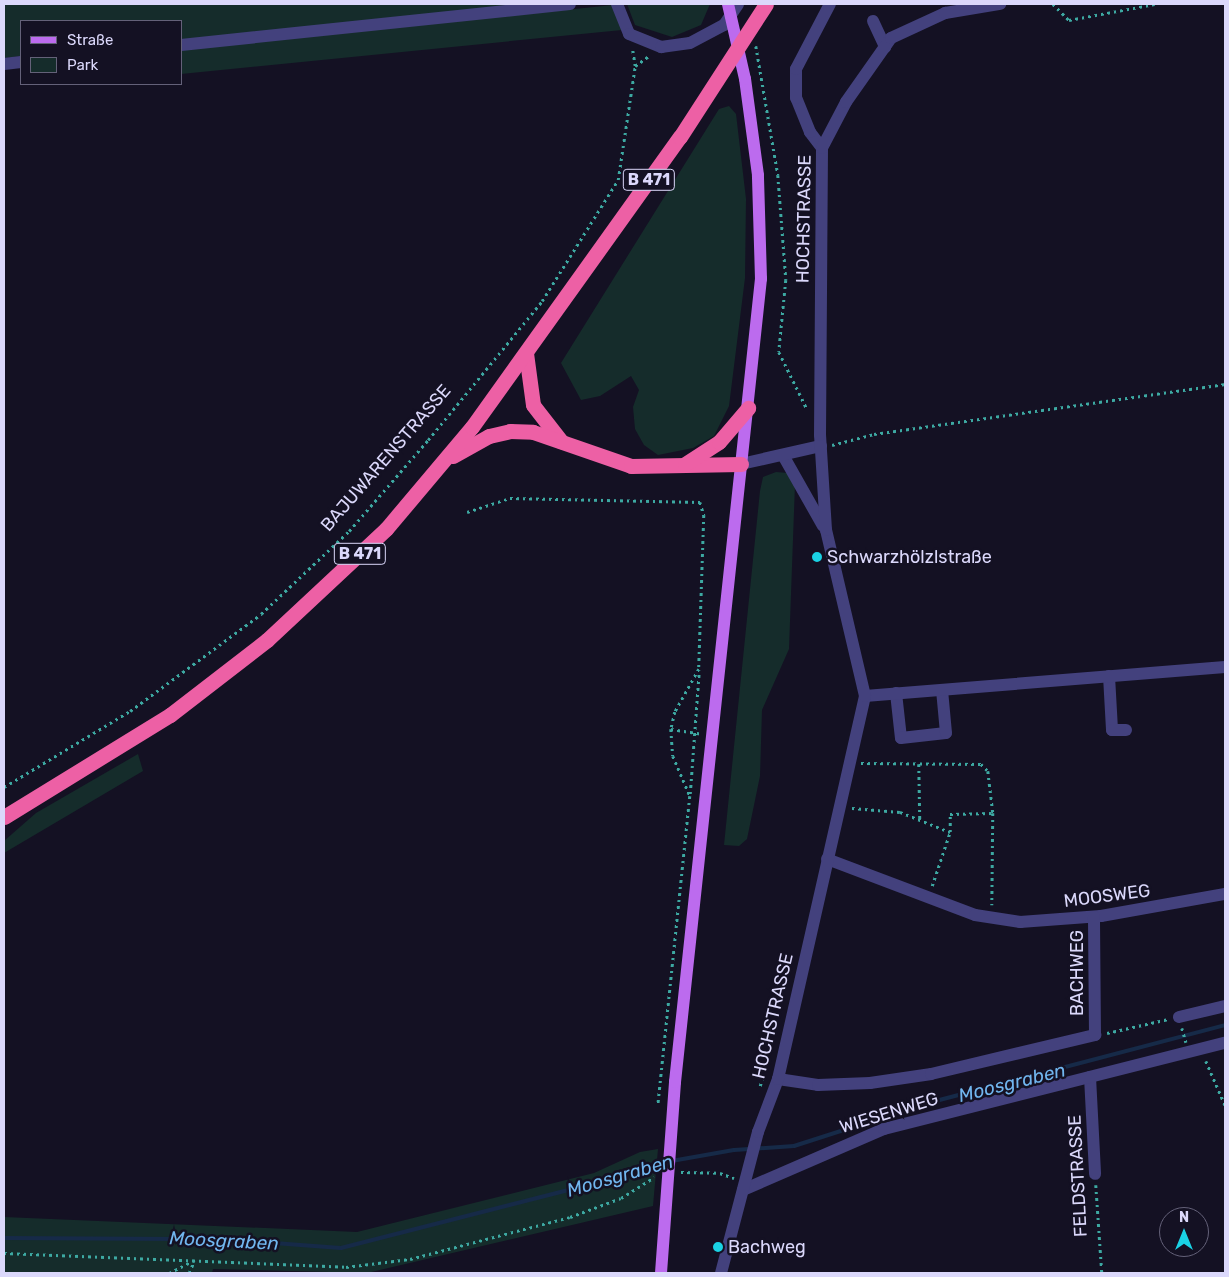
<!DOCTYPE html>
<html>
<head>
<meta charset="utf-8">
<style>
	body { margin:0 }
	#map { position:relative; width:1229px; height:1277px; overflow:hidden; background:#141123; font-family:Rubik,sans-serif }
	div>[style] { position:absolute }
	[style*='--x'] { left:calc(var(--x)*1px); top:calc(var(--y)*1px); width:calc(var(--w)*1px); rotate:calc(var(--a)*1deg) }
	.green>* { inset:0; background:#152c2b }
	.stream>* { height:4px; margin:-2px; padding:0 2px; transform-origin:2px; border-radius:2px; background:#162a48 }
	.path>* { height:2.5px; margin-top:-1.25px; transform-origin:0; background:repeating-linear-gradient(90deg,#3da9a2 0 2.5px,transparent 0 6.5px) }
	.minor>* { height:12px; margin:-6px; padding:0 6px; transform-origin:6px; border-radius:6px; background:#43417d }
	.major>* { height:12px; margin:-6px; padding:0 6px; transform-origin:6px; border-radius:6px; background:#bc6bee }
	.highway>* { height:15px; margin:-7.5px; padding:0 7.5px; transform-origin:7.5px; border-radius:7.5px; background:#ed60a5 }
	.dots>* { width:14px; height:14px; translate:-50% -50%; box-sizing:border-box; border:2px solid #141123; border-radius:50% }
	span { translate:-50% -50%; white-space:nowrap; text-align:center; line-height:1.15; -webkit-text-stroke:5px #141123; paint-order:stroke }
	.shield-label span { padding:1px 4px; background:#141123; border:1px solid; border-radius:4px; -webkit-text-stroke-width:0 }
	.shield-label { font-size:16px; color:#dbd8fb; font-weight:700 }
	.street-label { font-size:18px; color:#dbd8fb }
	.poi-label { font-size:18px; color:#dbd8fb }
	.left { translate:0 -50%; text-align:left }
	.water-label { font-size:19px; color:#71b6ef; font-style:italic }
	.frame { position:absolute; inset:0; border:5px solid #dbd8fb; pointer-events:none }
	.legend { position:absolute; left:20px; top:20px; width:162px; height:65px; box-sizing:border-box; background:#141123; border:1px solid #646179; margin:0; padding:6px 9px; list-style:none; font-size:15px; color:#dbd8fb }
	.legend li { display:flex; align-items:center; gap:10px; height:25px }
	.legend b { width:25px; border:1px solid #646179 }
	.north { position:absolute; left:1159px; top:1207px; width:50px; height:50px; box-sizing:border-box; background:#141123; border:1px solid #646179; border-radius:50%; rotate:0deg; font-size:14px; font-weight:700; line-height:20px; text-align:center; color:#dbd8fb }
	.north::after { content:''; display:block; margin:auto; width:18px; height:22px; background:#1ad2e4; clip-path:polygon(50% 0,100% 100%,50% 72%,0 100%) }
</style>
</head>
<body>
<div id="map">
	<div class="green">
		<div style="clip-path:polygon(4px 4px,527px 4px,181px 40px,181px 21px,21px 21px,21px 56px,4px 58px)"></div>
		<div style="clip-path:polygon(627px 4px,710px 4px,701px 25px,672px 37px,635px 25px)"></div>
		<div style="clip-path:polygon(613px 5px,622px 30px,181px 74px,181px 50px)"></div>
		<div style="clip-path:polygon(729px 106px,736px 114px,746px 199px,745px 278px,729px 406px,714px 436px,693px 448px,658px 455px,644px 445px,635px 429px,633px 407px,639px 390px,631px 376px,600px 396px,581px 400px,561px 363px,719px 109px)"></div>
		<div style="clip-path:polygon(776px 472px,788px 473px,795px 484px,789px 649px,762px 710px,760px 776px,747px 839px,739px 846px,724px 845px,760px 491px,763px 477px)"></div>
		<div style="clip-path:polygon(138px 754px,143px 771px,4px 853px,4px 841px,36px 813px)"></div>
		<div style="clip-path:polygon(658px 1149px,653px 1206px,367px 1273px,213px 1269px,212px 1273px,4px 1273px,4px 1217px,357px 1232px,594px 1173px,640px 1152px)"></div>
	</div>
	<div class="stream">
		<div style="--x:4;--y:1238;--w:219;--a:0.3"></div>
		<div style="--x:223;--y:1239;--w:118;--a:4.4"></div>
		<div style="--x:341;--y:1248;--w:256;--a:-14.3"></div>
		<div style="--x:589;--y:1185;--w:63;--a:-18.4"></div>
		<div style="--x:649;--y:1165;--w:86;--a:-10"></div>
		<div style="--x:734;--y:1150;--w:60;--a:-3.8"></div>
		<div style="--x:794;--y:1146;--w:141;--a:-17.8"></div>
		<div style="--x:928;--y:1103;--w:307;--a:-14.7"></div>
	</div>
	<div class="path">
		<div style="--x:1053;--y:4;--w:23;--a:45"></div>
		<div style="--x:1069;--y:20;--w:87;--a:-10.5"></div>
		<div style="--x:756;--y:46;--w:131;--a:80.3"></div>
		<div style="--x:778;--y:175;--w:105;--a:85.6"></div>
		<div style="--x:786;--y:280;--w:72;--a:95.6"></div>
		<div style="--x:779;--y:352;--w:64;--a:63.8"></div>
		<div style="--x:635;--y:66;--w:19;--a:-36"></div>
		<div style="--x:832;--y:445;--w:43;--a:-14.7"></div>
		<div style="--x:874;--y:434;--w:355;--a:-8.1"></div>
		<div style="--x:467;--y:512;--w:45;--a:-18"></div>
		<div style="--x:510;--y:498;--w:190;--a:1.2"></div>
		<div style="--x:700;--y:502;--w:14;--a:73"></div>
		<div style="--x:704;--y:515;--w:154;--a:91.9"></div>
		<div style="--x:699;--y:669;--w:49;--a:119.2"></div>
		<div style="--x:675;--y:712;--w:17;--a:103"></div>
		<div style="--x:671;--y:729;--w:27;--a:86"></div>
		<div style="--x:673;--y:756;--w:43;--a:67"></div>
		<div style="--x:690;--y:796;--w:311;--a:95.9"></div>
		<div style="--x:671;--y:729;--w:31;--a:9"></div>
		<div style="--x:861;--y:763;--w:120;--a:0.5"></div>
		<div style="--x:981;--y:764;--w:10;--a:45"></div>
		<div style="--x:988;--y:771;--w:42;--a:83.2"></div>
		<div style="--x:993;--y:813;--w:92;--a:90.6"></div>
		<div style="--x:919;--y:764;--w:56;--a:89"></div>
		<div style="--x:4;--y:787;--w:147;--a:-31.1"></div>
		<div style="--x:130;--y:711;--w:163;--a:-36.5"></div>
		<div style="--x:261;--y:614;--w:121;--a:-43.3"></div>
		<div style="--x:349;--y:531;--w:121;--a:-49"></div>
		<div style="--x:428;--y:440;--w:180;--a:-50.6"></div>
		<div style="--x:542;--y:301;--w:143;--a:-57.9"></div>
		<div style="--x:618;--y:180;--w:115;--a:-81.5"></div>
		<div style="--x:635;--y:66;--w:19;--a:-99"></div>
		<div style="--x:690;--y:794;--w:124;--a:-85.8"></div>
		<div style="--x:852;--y:808;--w:48;--a:4.8"></div>
		<div style="--x:900;--y:812;--w:54;--a:21.8"></div>
		<div style="--x:932;--y:886;--w:57;--a:-71.6"></div>
		<div style="--x:950;--y:832;--w:18;--a:-90"></div>
		<div style="--x:950;--y:814;--w:43;--a:-1.3"></div>
		<div style="--x:1182;--y:1028;--w:15;--a:74"></div>
		<div style="--x:1107;--y:1033;--w:63;--a:-12.9"></div>
		<div style="--x:1206;--y:1061;--w:48;--a:66.6"></div>
		<div style="--x:760;--y:1086;--w:10;--a:-73"></div>
		<div style="--x:763;--y:1076;--w:4;--a:14"></div>
		<div style="--x:681;--y:1172;--w:39;--a:1"></div>
		<div style="--x:720;--y:1173;--w:15;--a:20"></div>
		<div style="--x:1096;--y:1185;--w:88;--a:86.1"></div>
		<div style="--x:4;--y:1253;--w:342;--a:2.3"></div>
		<div style="--x:346;--y:1267;--w:64;--a:-7.1"></div>
		<div style="--x:410;--y:1259;--w:165;--a:-14.7"></div>
		<div style="--x:570;--y:1217;--w:54;--a:-20.4"></div>
		<div style="--x:621;--y:1198;--w:39;--a:-32"></div>
		<div style="--x:169;--y:1273;--w:28;--a:-27"></div>
		<div style="--x:189;--y:1273;--w:13;--a:-67"></div>
	</div>
	<div class="minor">
		<div style="--x:617;--y:4;--w:32;--a:68"></div>
		<div style="--x:629;--y:34;--w:35;--a:22"></div>
		<div style="--x:661;--y:47;--w:29;--a:-8"></div>
		<div style="--x:690;--y:43;--w:38;--a:-28"></div>
		<div style="--x:724;--y:25;--w:25;--a:-56"></div>
		<div style="--x:873;--y:21;--w:29;--a:65"></div>
		<div style="--x:181;--y:45;--w:391;--a:-6"></div>
		<div style="--x:4;--y:64;--w:17;--a:-7"></div>
		<div style="--x:822;--y:148;--w:20;--a:-127"></div>
		<div style="--x:810;--y:132;--w:37;--a:-112"></div>
		<div style="--x:796;--y:98;--w:29;--a:-90"></div>
		<div style="--x:796;--y:69;--w:73;--a:-62.4"></div>
		<div style="--x:784;--y:457;--w:79;--a:60.5"></div>
		<div style="--x:741;--y:464;--w:82;--a:-12.7"></div>
		<div style="--x:1109;--y:676;--w:54;--a:86.8"></div>
		<div style="--x:1112;--y:730;--w:14;--a:0"></div>
		<div style="--x:896;--y:693;--w:45;--a:83.7"></div>
		<div style="--x:901;--y:738;--w:45;--a:-6.3"></div>
		<div style="--x:946;--y:733;--w:43;--a:-95.3"></div>
		<div style="--x:865;--y:696;--w:361;--a:-4.6"></div>
		<div style="--x:827;--y:859;--w:158;--a:20.7"></div>
		<div style="--x:975;--y:915;--w:46;--a:8.8"></div>
		<div style="--x:1020;--y:922;--w:81;--a:-4.2"></div>
		<div style="--x:1101;--y:916;--w:126;--a:-10.1"></div>
		<div style="--x:1179;--y:1017;--w:47;--a:-13.4"></div>
		<div style="--x:1090;--y:1077;--w:97;--a:87"></div>
		<div style="--x:778;--y:1079;--w:40;--a:8.5"></div>
		<div style="--x:818;--y:1085;--w:52;--a:-2.2"></div>
		<div style="--x:870;--y:1083;--w:62;--a:-8.4"></div>
		<div style="--x:931;--y:1074;--w:169;--a:-13.4"></div>
		<div style="--x:1095;--y:1035;--w:118;--a:-90.5"></div>
		<div style="--x:743;--y:1190;--w:154;--a:-23.4"></div>
		<div style="--x:884;--y:1129;--w:352;--a:-14.2"></div>
		<div style="--x:721;--y:1273;--w:146;--a:-75.3"></div>
		<div style="--x:758;--y:1132;--w:57;--a:-69.3"></div>
		<div style="--x:778;--y:1079;--w:393;--a:-77.2"></div>
		<div style="--x:865;--y:696;--w:171;--a:-103.2"></div>
		<div style="--x:826;--y:530;--w:95;--a:-93.6"></div>
		<div style="--x:820;--y:435;--w:287;--a:-89.6"></div>
		<div style="--x:822;--y:148;--w:52;--a:-62.4"></div>
		<div style="--x:846;--y:102;--w:78;--a:-54.9"></div>
		<div style="--x:891;--y:38;--w:60;--a:-24.8"></div>
		<div style="--x:945;--y:13;--w:56;--a:-9.3"></div>
	</div>
	<div class="major">
		<div style="--x:661;--y:1273;--w:192;--a:-85.8"></div>
		<div style="--x:675;--y:1082;--w:808;--a:-83.89"></div>
		<div style="--x:761;--y:279;--w:104;--a:-91.7"></div>
		<div style="--x:758;--y:175;--w:97;--a:-97.7"></div>
		<div style="--x:745;--y:79;--w:77;--a:-102.8"></div>
	</div>
	<div class="highway">
		<div style="--x:526;--y:353;--w:52;--a:82.3"></div>
		<div style="--x:533;--y:405;--w:46;--a:52.1"></div>
		<div style="--x:453;--y:456;--w:41;--a:-29.1"></div>
		<div style="--x:489;--y:436;--w:22;--a:-13"></div>
		<div style="--x:510;--y:431;--w:23;--a:2"></div>
		<div style="--x:533;--y:432;--w:104;--a:19.1"></div>
		<div style="--x:631;--y:466;--w:110;--a:-1"></div>
		<div style="--x:685;--y:464;--w:40;--a:-32.9"></div>
		<div style="--x:719;--y:442;--w:45;--a:-49.5"></div>
		<div style="--x:4;--y:817;--w:195;--a:-31.6"></div>
		<div style="--x:170;--y:715;--w:123;--a:-37.7"></div>
		<div style="--x:267;--y:640;--w:163;--a:-43"></div>
		<div style="--x:386;--y:529;--w:133;--a:-49.9"></div>
		<div style="--x:472;--y:427;--w:357;--a:-54.4"></div>
		<div style="--x:680;--y:137;--w:158;--a:-57.1"></div>
	</div>
	<div class="dots">
		<div style="left:817px;top:557px;background:#1ad2e4"></div>
		<div style="left:718px;top:1247px;background:#1ad2e4"></div>
	</div>
	<div class="shield-label">
		<span style="left:649px;top:180px">B 471</span>
		<span style="left:360px;top:554px">B 471</span>
	</div>
	<div class="street-label">
		<span style="left:804px;top:219px;rotate:-89deg">HOCHSTRASSE</span>
		<span style="left:386px;top:458px;rotate:-49deg">BAJUWARENSTRASSE</span>
		<span style="left:1107px;top:896px;rotate:-7deg">MOOSWEG</span>
		<span style="left:1077px;top:973px;rotate:-90deg">BACHWEG</span>
		<span style="left:773px;top:1016px;rotate:-77deg">HOCHSTRASSE</span>
		<span style="left:889px;top:1113px;rotate:-17deg">WIESENWEG</span>
		<span style="left:1078px;top:1176px;rotate:-93deg">FELDSTRASSE</span>
	</div>
	<div class="poi-label">
		<span class="left" style="left:827px;top:557px">Schwarzhölzlstraße</span>
		<span class="left" style="left:728px;top:1247px">Bachweg</span>
	</div>
	<div class="water-label">
		<span style="left:1012px;top:1083px;rotate:-14deg">Moosgraben</span>
		<span style="left:620px;top:1176px;rotate:-16deg">Moosgraben</span>
		<span style="left:224px;top:1241px;rotate:3deg">Moosgraben</span>
	</div>
	<div class="frame"></div>
	<ul class="legend">
	<li><b style="height:6px;background:#bc6bee"></b>Straße</li>
	<li><b style="height:14px;background:#152c2b"></b>Park</li>
	</ul>
	<div class="north">N</div>
</div>
</body>
</html>
